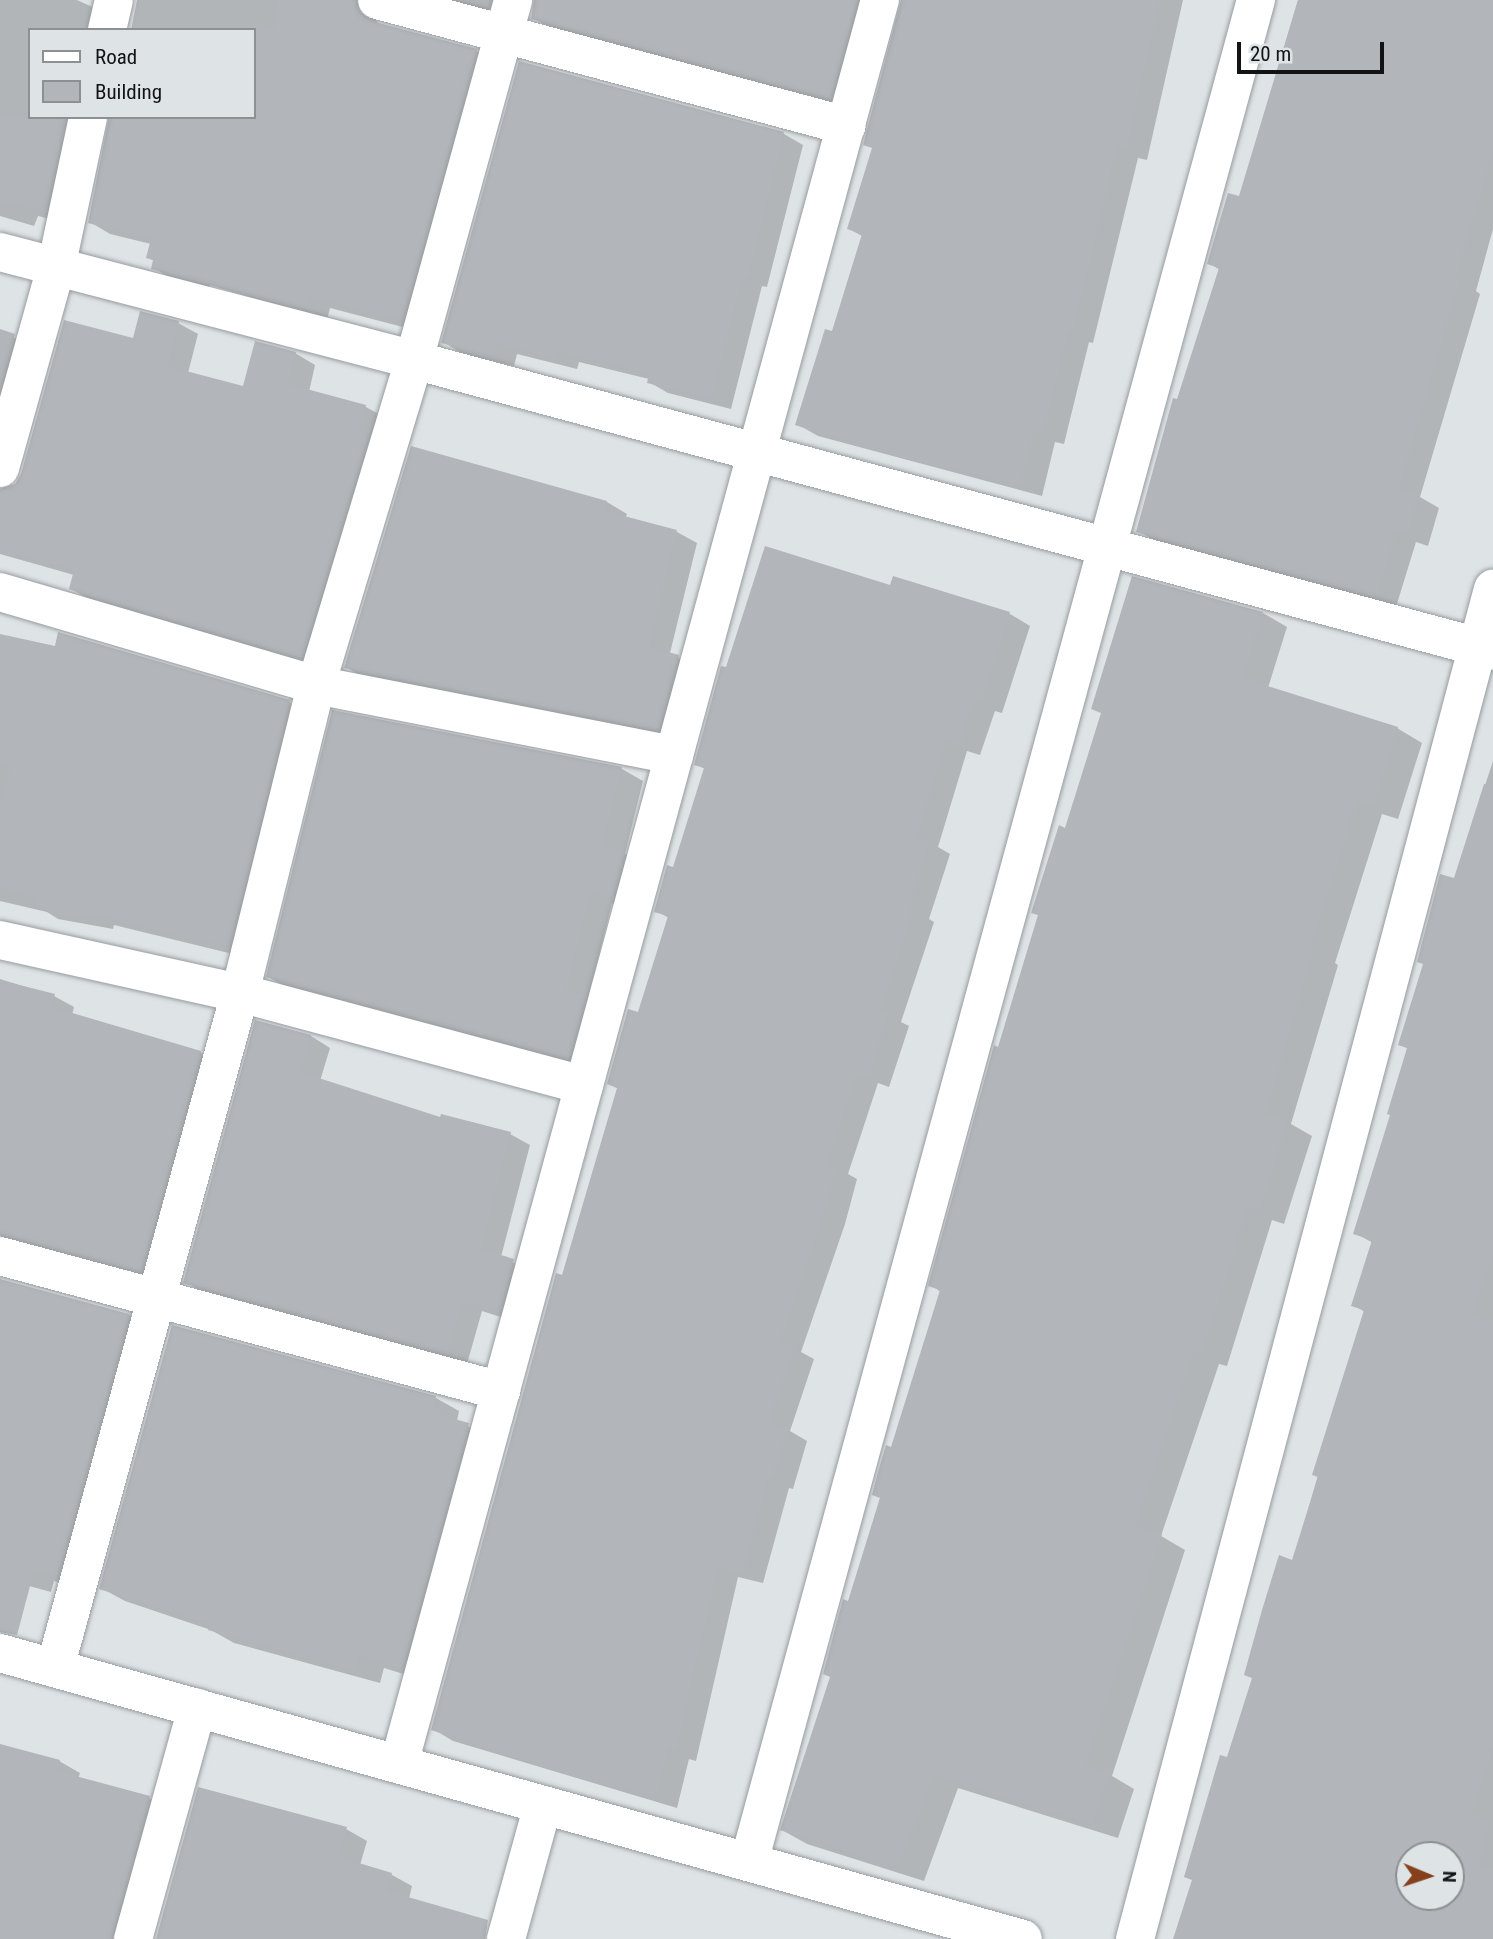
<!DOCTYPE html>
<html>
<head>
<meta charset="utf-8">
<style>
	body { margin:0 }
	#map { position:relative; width:1493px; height:1939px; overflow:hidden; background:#dee3e6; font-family:"Roboto Condensed",sans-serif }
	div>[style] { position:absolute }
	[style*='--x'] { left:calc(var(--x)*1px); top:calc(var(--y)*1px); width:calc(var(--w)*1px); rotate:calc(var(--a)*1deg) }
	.shadow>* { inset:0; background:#0003 }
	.building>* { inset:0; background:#b2b5b9 }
	.roads { filter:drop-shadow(0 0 2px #979c9f) drop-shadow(0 0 2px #979c9f) }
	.street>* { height:38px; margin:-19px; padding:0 19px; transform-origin:19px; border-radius:19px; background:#fff }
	span { translate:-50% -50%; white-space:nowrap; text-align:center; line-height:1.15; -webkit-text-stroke:5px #dee3e6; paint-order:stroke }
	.legend { position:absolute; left:28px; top:28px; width:228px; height:91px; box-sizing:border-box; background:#dee3e6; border:2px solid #8c9092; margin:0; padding:9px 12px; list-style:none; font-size:21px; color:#111314 }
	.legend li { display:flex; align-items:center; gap:14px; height:35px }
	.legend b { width:35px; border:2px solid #8c9092 }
	.north { position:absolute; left:1395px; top:1841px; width:70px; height:70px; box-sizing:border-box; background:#dee3e6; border:2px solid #8c9092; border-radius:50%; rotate:92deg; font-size:19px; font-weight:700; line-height:28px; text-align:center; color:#111314 }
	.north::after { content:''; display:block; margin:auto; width:24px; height:32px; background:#86401b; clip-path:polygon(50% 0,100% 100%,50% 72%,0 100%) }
	.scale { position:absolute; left:1237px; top:42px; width:147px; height:32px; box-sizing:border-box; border:4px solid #111314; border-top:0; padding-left:9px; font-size:21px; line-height:24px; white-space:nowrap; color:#111314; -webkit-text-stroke:5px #dee3e6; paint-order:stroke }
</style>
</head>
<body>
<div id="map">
	<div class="shadow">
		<div style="clip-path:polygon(0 0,77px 0,110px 15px,107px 30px,30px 30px,30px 117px,90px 117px,65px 223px,38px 216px,34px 226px,0 216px)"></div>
		<div style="clip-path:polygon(137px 0,379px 0,375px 18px,379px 25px,476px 51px,496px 63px,422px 332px,330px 308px,327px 320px,210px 285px,209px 289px,173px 279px,153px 268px,154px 261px,148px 257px,151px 244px,110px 234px,90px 222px,254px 117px,254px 30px,131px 30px)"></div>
		<div style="clip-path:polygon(444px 0,516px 0,509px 17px)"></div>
		<div style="clip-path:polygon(535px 0,863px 0,837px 106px,553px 29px,532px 18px)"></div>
		<div style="clip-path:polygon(912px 0,1183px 0,1147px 160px,1138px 158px,1093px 343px,1089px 342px,1064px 444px,1055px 442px,1042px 496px,818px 436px,797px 424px,834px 333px,864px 237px,849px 229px,874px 149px)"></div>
		<div style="clip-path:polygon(1298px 0,1493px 0,1493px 229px,1476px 291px,1480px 294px,1420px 497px,1439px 508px,1428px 546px,1416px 542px,1396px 607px,1159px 543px,1138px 531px,1220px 270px,1209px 263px,1240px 198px)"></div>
		<div style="clip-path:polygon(520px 63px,784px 134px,803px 145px,767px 287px,762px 286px,731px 409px,668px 393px,649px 382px,649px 379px,579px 362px,577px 369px,517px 354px,514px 366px,463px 354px,443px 342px)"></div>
		<div style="clip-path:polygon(178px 323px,198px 334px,188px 373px,245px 388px,295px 353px,315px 365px,309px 392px,366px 407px,386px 418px,322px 668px,91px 600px,71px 589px,74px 575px,0 554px,0 489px,17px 484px,134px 340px)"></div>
		<div style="clip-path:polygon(0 331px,34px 347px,0 469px)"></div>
		<div style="clip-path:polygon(607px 502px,627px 514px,625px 519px,677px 532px,697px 543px,670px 653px,698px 668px,678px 740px,366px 679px,346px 667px)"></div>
		<div style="clip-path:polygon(894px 578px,1010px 614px,1030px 626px,1002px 713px,995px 711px,980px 755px,967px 751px,938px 847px,950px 854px,929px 919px,934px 922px,901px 1022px,909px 1026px,889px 1087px,878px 1083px,848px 1174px,857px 1179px,845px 1224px,801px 1352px,814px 1359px,790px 1431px,807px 1441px,793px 1489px,789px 1488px,763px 1583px,738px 1577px,696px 1761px,689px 1759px,677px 1808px,453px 1741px,433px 1729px,619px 1089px,609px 1084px,639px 1014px,669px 918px,656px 911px,674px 869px,705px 769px,696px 764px,727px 669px,891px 587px)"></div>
		<div style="clip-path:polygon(1263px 613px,1287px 627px,1268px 688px,1397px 728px,1422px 743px,1398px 819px,1382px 814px,1335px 963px,1338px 965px,1291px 1124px,1312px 1136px,1284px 1224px,1272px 1220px,1227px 1366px,1219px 1364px,1161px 1536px,1185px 1550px,1112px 1776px,1134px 1789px,1118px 1838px,958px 1788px,924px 1881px,807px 1844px,782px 1830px,832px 1677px,849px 1603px,941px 1292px,931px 1285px,1040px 916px,1033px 912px,1066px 830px,1103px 714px,1093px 708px)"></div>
		<div style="clip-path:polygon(0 635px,289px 702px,309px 713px,249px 958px,114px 925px,113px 929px,58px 919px,47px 912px,0 901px)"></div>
		<div style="clip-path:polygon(334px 712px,622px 769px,643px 781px,625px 854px,646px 866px,634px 910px,612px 903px,588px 998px,591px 1069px,290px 989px,268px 977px)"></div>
		<div style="clip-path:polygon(evenodd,1493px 761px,1493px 1938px,1175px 1939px,1254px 1679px,1246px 1674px,1293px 1562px,1365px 1312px,1353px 1305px,1373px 1243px,1355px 1233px,1392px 1115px,1409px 1049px,1400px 1044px,1493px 761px,1409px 1855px,1451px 1855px,1451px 1897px,1409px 1897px,1409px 1855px)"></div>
		<div style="clip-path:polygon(0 979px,54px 996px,74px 1007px,72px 1015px,201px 1053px,221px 1064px,161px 1281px,0 1259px)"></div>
		<div style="clip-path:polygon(257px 1022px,311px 1036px,330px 1048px,320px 1081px,441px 1119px,510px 1134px,530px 1145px,501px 1257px,533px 1272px,519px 1323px,482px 1311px,467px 1364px,205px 1293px,185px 1282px)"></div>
		<div style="clip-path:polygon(0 1278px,2px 1281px,129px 1315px,149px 1327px,77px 1587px,54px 1581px,51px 1592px,0 1578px)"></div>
		<div style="clip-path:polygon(173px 1327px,436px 1398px,459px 1411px,457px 1421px,492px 1438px,426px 1681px,384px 1668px,380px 1683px,234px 1643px,211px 1630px,125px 1601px,101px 1588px)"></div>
		<div style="clip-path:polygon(0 1746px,59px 1761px,80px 1773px,78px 1779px,149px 1798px,170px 1810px,134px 1939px,0 1939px)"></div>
		<div style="clip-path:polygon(346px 1829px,367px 1841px,360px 1865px,392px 1875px,412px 1886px,409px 1899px,461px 1939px,158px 1939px)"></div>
	</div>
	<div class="building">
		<div style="clip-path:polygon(278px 0,356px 0,361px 15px,371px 21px,477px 49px,402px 321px,310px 297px,307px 309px,190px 275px,189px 279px,151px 269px,153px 260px,146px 258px,151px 239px,88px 223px,109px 117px,254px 117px,254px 22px,274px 28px)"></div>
		<div style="clip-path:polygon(534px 0,857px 0,830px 99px,531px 19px)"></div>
		<div style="clip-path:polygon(901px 0,1160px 0,1126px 150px,1117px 147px,1073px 332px,1068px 331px,1044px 434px,1034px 432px,1021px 485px,905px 459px,795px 425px,825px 329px,832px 331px,862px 234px,847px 229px,872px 148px,863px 145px)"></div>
		<div style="clip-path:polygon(1298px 0,1493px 0,1493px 153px,1455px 279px,1460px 280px,1399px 488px,1419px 495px,1407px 535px,1396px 532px,1376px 597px,1136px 532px,1173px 398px,1177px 399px,1219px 268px,1207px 264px,1213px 243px,1228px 193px,1239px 196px)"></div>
		<div style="clip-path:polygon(519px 61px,784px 132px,748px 277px,743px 276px,712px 399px,647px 383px,649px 374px,559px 352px,557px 359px,497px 344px,494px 356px,441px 343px)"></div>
		<div style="clip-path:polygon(0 117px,66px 117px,45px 212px,0 201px)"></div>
		<div style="clip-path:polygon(140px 311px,179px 321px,167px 366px,243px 386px,255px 341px,296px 352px,288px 384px,366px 405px,359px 433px,368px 435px,301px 658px,69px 589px,74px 570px,0 552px,0 489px,15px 484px,21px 474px,64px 320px,133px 338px)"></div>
		<div style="clip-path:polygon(0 329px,15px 334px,0 387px)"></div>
		<div style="clip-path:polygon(411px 446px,607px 501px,605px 511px,677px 530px,649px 647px,679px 655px,658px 730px,344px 668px)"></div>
		<div style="clip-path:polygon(765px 546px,890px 585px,893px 576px,1010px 612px,982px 703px,974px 701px,960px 745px,947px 741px,917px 837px,930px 841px,909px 907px,914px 908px,881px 1010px,889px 1013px,869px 1077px,857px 1073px,828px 1163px,837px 1166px,825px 1212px,780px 1342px,795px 1346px,769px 1422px,788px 1428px,772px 1479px,768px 1477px,743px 1573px,718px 1567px,676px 1750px,668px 1748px,657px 1797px,575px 1777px,431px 1730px,556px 1273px,562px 1275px,617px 1088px,607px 1084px,628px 1009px,638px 1012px,668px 916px,654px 912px,667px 865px,673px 867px,704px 768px,694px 765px,721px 666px,726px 667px)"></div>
		<div style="clip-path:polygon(1132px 576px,1263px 612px,1242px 678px,1398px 727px,1373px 806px,1357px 801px,1311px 948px,1314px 949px,1266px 1113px,1288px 1120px,1260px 1211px,1248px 1208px,1202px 1353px,1194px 1351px,1136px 1526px,1162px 1534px,1086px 1766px,1110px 1774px,1093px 1825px,933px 1775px,899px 1868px,780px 1830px,830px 1677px,823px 1674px,843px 1599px,848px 1601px,880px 1498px,872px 1495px,878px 1472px,886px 1445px,891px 1447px,940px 1290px,928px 1286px,994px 1045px,998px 1047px,1038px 915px,1031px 913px,1059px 825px,1065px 828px,1101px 713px,1091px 709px)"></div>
		<div style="clip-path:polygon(58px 632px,290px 700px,229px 947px,94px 915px,93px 919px,36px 908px,38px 898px,0 888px,0 805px,10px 768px,0 765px,0 634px,55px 646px)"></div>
		<div style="clip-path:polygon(332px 710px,622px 767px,602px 845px,625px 852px,612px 898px,591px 892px,566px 989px,586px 995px,569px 1058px,266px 977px)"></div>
		<div style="clip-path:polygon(evenodd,1484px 784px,1493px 785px,1493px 1253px,1473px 1315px,1493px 1321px,1493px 1747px,1472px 1815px,1491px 1821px,1478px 1866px,1493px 1870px,1493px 1939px,1173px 1939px,1192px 1880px,1184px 1877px,1220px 1755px,1227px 1757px,1252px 1678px,1244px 1675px,1262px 1610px,1279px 1555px,1292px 1560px,1318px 1477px,1312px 1475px,1364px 1310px,1351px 1306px,1372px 1240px,1353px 1234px,1390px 1115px,1387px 1114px,1407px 1048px,1398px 1045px,1423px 964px,1417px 962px,1440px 874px,1454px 878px,1484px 784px,1409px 1855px,1451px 1855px,1451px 1897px,1409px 1897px,1409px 1855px)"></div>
		<div style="clip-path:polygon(0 980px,55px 994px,52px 1007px,201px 1051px,141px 1271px,0 1235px)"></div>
		<div style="clip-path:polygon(255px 1020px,311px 1035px,300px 1072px,440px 1117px,441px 1114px,511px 1132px,481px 1249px,514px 1259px,499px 1313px,462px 1301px,448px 1354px,183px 1283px)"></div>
		<div style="clip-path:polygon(0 1279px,129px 1314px,57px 1577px,34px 1571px,17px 1635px,0 1632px)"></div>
		<div style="clip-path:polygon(172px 1325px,436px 1396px,432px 1413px,469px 1423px,402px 1669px,360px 1655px,356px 1671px,208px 1630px,210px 1624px,99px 1589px)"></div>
		<div style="clip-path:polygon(0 1744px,60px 1760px,57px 1771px,150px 1796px,112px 1939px,0 1939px)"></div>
		<div style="clip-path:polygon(198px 1787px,347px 1827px,339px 1857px,392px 1873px,387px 1891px,488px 1920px,485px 1939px,156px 1939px)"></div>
	</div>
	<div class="roads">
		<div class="street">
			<div style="--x:377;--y:0;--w:486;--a:15"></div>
			<div style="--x:107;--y:30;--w:31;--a:-77"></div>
			<div style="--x:0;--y:252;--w:428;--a:14.6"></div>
			<div style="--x:414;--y:360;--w:1118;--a:15.09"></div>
			<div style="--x:0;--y:468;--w:208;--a:-74.4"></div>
			<div style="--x:56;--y:268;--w:154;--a:-78"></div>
			<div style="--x:0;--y:592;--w:329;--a:16.4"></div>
			<div style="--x:316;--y:685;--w:365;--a:11.1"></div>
			<div style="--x:0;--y:940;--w:246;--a:12.5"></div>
			<div style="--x:240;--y:993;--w:356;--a:15"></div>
			<div style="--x:0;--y:1256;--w:519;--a:15.08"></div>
			<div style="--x:0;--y:1653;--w:1062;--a:15.62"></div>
			<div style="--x:55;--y:1668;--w:700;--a:-74.67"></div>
			<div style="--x:240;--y:993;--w:317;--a:-76.1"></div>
			<div style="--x:316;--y:685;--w:339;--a:-73.2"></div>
			<div style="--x:414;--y:360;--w:373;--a:-74.6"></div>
			<div style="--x:399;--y:1764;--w:1828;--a:-74.75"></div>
			<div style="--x:749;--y:1862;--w:1930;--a:-74.77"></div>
			<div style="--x:133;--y:1939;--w:240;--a:-74.5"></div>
			<div style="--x:506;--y:1939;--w:139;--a:-74.6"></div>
			<div style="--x:1135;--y:1939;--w:1397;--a:-75.15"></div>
		</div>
	</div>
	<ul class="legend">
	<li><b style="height:9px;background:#fff"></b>Road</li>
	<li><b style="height:19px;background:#b2b5b9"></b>Building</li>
	</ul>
	<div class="north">N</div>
	<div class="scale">20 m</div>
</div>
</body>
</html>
